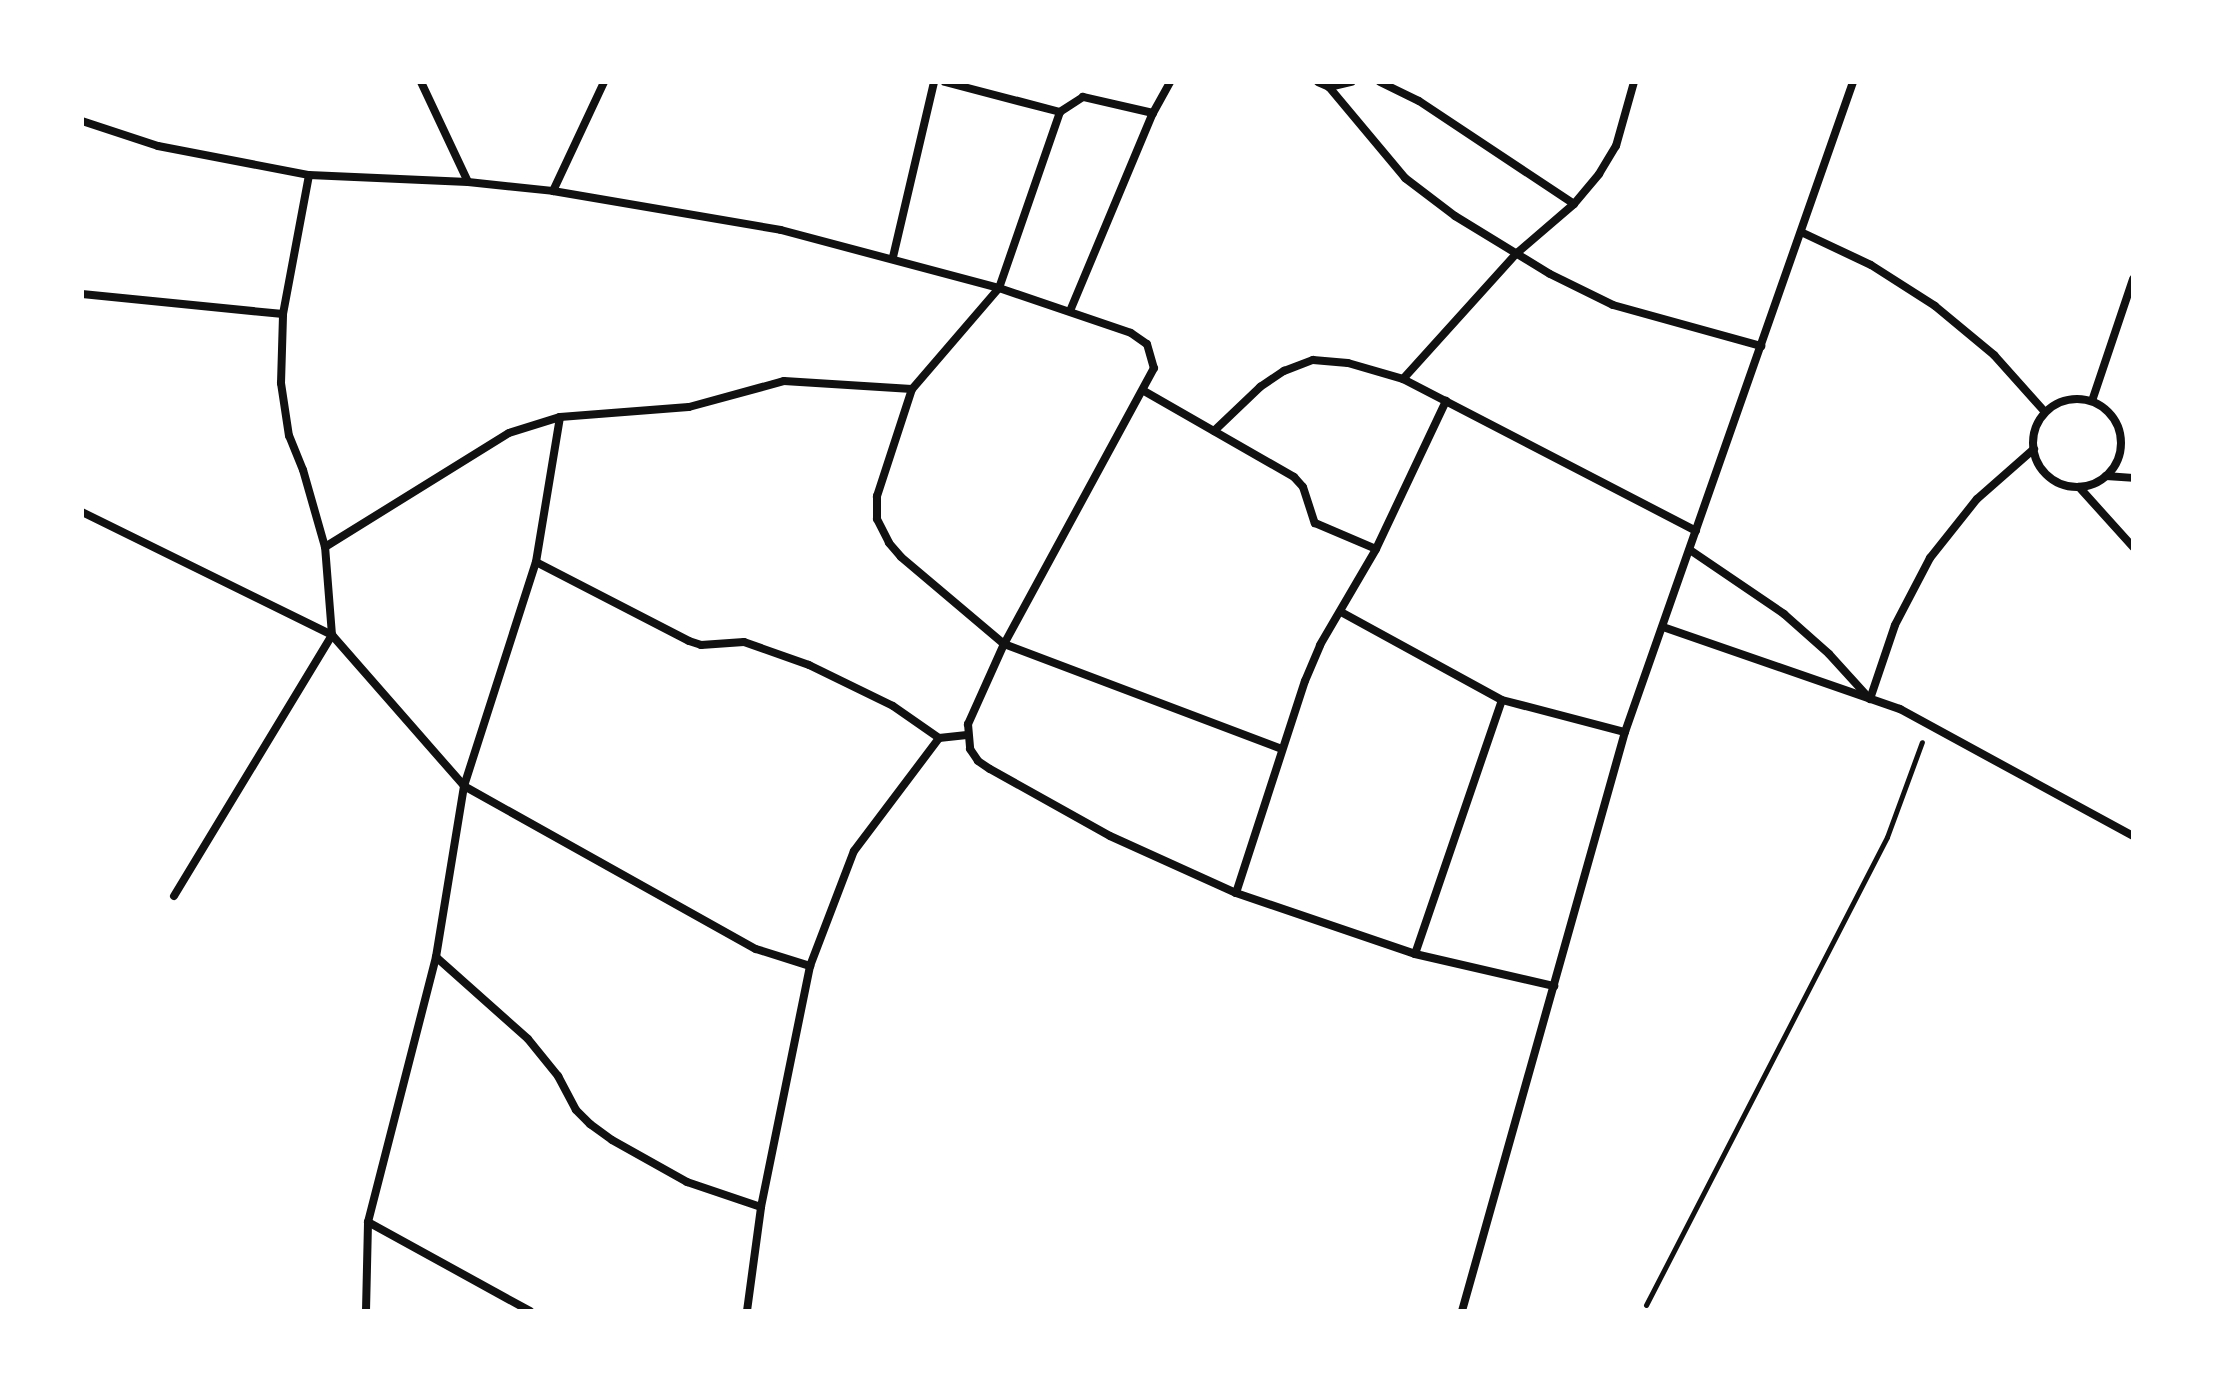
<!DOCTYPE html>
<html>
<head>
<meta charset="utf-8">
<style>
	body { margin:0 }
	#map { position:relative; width:2215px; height:1393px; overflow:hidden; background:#fff; font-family:Raleway,sans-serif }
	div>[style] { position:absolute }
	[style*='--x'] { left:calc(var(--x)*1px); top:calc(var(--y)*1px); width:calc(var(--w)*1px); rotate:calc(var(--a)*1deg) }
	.path>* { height:5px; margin:-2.5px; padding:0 2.5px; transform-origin:2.5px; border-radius:2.5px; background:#111 }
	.minor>* { height:8px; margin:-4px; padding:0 4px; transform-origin:4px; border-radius:4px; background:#111 }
	.minor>.ring { margin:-4px; padding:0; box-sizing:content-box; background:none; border:8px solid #111; border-radius:50% }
	span { translate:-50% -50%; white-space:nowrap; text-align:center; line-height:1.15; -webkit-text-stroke:6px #fff; paint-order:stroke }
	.frame { position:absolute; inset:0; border:84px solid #fff; pointer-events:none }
</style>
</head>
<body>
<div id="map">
	<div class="path">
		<div style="--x:1646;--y:1305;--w:526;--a:-62.75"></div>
		<div style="--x:1887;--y:837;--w:101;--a:-69.8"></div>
	</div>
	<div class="minor">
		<div style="--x:421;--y:82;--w:110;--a:64.8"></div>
		<div style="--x:945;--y:82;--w:119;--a:14.6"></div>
		<div style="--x:1318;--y:82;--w:12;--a:24"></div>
		<div style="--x:1329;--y:87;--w:119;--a:50.1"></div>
		<div style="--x:1405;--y:178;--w:63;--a:37.2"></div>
		<div style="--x:1455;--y:216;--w:111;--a:31.4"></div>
		<div style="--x:1550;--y:274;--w:70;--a:26.2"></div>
		<div style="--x:1613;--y:305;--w:154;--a:15.5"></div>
		<div style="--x:1380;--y:82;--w:43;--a:26"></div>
		<div style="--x:1419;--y:101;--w:186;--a:33.6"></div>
		<div style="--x:1329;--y:87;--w:23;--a:-13"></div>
		<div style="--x:1153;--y:113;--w:72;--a:-167.1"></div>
		<div style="--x:1083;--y:97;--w:27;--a:147"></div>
		<div style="--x:1060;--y:112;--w:186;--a:109.1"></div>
		<div style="--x:999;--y:288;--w:133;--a:130.7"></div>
		<div style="--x:912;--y:389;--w:113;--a:108.1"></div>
		<div style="--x:877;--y:496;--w:23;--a:90"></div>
		<div style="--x:877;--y:519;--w:27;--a:63"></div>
		<div style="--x:889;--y:543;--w:18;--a:49"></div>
		<div style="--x:901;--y:557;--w:135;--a:40.2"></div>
		<div style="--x:1004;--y:644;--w:297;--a:20.7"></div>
		<div style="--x:82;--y:121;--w:80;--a:18.2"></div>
		<div style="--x:158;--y:146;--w:154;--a:10.9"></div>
		<div style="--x:309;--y:175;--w:159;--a:2.5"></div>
		<div style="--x:468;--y:182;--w:85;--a:6"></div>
		<div style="--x:553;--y:191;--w:231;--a:9.7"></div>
		<div style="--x:781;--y:230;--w:226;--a:14.9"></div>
		<div style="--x:999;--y:288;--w:139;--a:18.8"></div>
		<div style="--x:1131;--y:333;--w:19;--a:35"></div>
		<div style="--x:1147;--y:344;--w:25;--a:74"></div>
		<div style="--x:1154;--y:368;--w:314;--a:118.5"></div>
		<div style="--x:1004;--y:644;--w:88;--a:114.2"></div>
		<div style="--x:968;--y:724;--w:25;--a:85"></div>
		<div style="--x:970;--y:749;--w:14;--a:56"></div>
		<div style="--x:978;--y:761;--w:14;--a:34"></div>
		<div style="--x:990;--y:769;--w:137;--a:29.2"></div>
		<div style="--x:1110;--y:836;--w:138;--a:24.3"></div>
		<div style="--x:1236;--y:893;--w:189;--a:18.8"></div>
		<div style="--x:1415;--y:954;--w:143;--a:13"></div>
		<div style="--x:553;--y:191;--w:120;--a:-64.9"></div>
		<div style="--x:1801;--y:232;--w:77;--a:25.2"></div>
		<div style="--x:1871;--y:265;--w:76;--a:32.6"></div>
		<div style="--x:1935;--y:306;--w:77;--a:39.7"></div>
		<div style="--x:1994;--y:355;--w:76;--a:48.2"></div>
		<div style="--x:893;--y:257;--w:180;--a:-76.8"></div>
		<div style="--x:82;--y:294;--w:202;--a:5.7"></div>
		<div style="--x:1070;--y:311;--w:215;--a:-67.3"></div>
		<div style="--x:1153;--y:113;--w:35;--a:-61"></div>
		<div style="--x:1403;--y:379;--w:170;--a:-47.9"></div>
		<div style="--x:1517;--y:253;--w:75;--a:-40.7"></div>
		<div style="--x:1574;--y:204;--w:39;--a:-50"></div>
		<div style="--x:1599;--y:174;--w:33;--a:-59"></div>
		<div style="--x:1616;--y:146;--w:66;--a:-74.3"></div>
		<div style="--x:1144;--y:391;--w:173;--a:29.8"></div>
		<div style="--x:1294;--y:477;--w:13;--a:48"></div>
		<div style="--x:1303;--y:487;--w:38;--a:72"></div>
		<div style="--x:1315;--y:523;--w:66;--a:23.1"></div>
		<div class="ring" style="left:2033px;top:399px;width:80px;height:80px"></div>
		<div style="--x:2092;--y:401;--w:129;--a:-71.4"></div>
		<div style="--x:1214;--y:431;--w:64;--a:-43.7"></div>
		<div style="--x:1260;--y:387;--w:29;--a:-34"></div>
		<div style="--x:1284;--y:371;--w:31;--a:-21"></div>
		<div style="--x:1313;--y:360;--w:35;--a:5"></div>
		<div style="--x:1348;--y:363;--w:57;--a:16.2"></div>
		<div style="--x:1403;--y:379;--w:330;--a:27.4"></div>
		<div style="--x:2106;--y:476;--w:27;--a:4"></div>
		<div style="--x:2079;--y:487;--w:81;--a:48"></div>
		<div style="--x:82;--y:512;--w:279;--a:26.2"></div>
		<div style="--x:332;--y:635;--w:201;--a:48.8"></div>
		<div style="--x:464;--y:786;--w:334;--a:29.2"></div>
		<div style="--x:756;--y:949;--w:57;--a:17.5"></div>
		<div style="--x:325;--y:547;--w:216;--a:-31.8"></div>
		<div style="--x:509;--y:433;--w:53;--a:-17.4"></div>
		<div style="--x:560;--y:417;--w:129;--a:-4.4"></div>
		<div style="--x:689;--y:407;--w:98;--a:-15.3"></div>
		<div style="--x:784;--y:381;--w:128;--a:3.6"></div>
		<div style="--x:1690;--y:550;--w:114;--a:34.2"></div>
		<div style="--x:1784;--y:614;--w:60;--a:41.6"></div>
		<div style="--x:1829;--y:654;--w:61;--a:47.7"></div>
		<div style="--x:1870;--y:699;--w:78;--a:-71.3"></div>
		<div style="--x:1895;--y:625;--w:76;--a:-62.4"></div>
		<div style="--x:1930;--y:558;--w:75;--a:-51.5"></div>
		<div style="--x:1977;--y:499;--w:76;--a:-41.3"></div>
		<div style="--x:536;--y:562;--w:172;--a:27.3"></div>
		<div style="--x:689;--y:641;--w:13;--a:18"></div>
		<div style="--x:701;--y:645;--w:43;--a:-4"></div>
		<div style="--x:744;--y:642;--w:69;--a:19.5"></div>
		<div style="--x:809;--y:665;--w:93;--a:26"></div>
		<div style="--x:893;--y:706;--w:56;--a:34.8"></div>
		<div style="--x:1341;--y:612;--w:183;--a:28.7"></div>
		<div style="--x:1502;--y:700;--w:127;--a:14.6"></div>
		<div style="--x:1663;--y:627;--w:251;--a:19.1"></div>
		<div style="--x:1900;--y:709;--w:265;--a:28.6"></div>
		<div style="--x:1236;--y:893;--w:223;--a:-72"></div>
		<div style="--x:1305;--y:681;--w:39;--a:-67"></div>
		<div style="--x:1320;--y:645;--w:111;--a:-59.7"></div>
		<div style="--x:1376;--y:549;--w:164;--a:-64.7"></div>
		<div style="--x:174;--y:896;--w:305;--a:-58.8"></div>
		<div style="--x:332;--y:635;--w:88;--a:-94.5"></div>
		<div style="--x:325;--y:547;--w:80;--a:-105.9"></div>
		<div style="--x:303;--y:470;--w:37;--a:-112"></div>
		<div style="--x:289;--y:436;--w:54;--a:-98.6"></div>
		<div style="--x:281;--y:383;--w:69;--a:-88.3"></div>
		<div style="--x:283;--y:314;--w:141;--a:-79.4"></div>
		<div style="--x:1415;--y:954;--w:268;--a:-71.1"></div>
		<div style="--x:436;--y:957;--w:123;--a:41.7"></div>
		<div style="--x:528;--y:1039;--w:48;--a:51"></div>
		<div style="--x:558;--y:1076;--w:38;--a:62"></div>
		<div style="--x:576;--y:1110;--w:20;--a:45"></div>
		<div style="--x:590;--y:1124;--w:27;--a:36"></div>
		<div style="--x:612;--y:1140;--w:86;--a:29.2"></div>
		<div style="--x:687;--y:1182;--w:78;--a:18.7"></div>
		<div style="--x:368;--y:1222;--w:185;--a:28.8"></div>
		<div style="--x:366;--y:1311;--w:89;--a:-88.7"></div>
		<div style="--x:368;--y:1222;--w:274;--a:-75.6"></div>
		<div style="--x:436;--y:957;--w:173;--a:-80.7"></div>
		<div style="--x:464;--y:786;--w:235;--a:-72.2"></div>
		<div style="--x:536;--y:562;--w:147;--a:-80.6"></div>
		<div style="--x:747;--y:1311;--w:105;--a:-82.3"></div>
		<div style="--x:761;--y:1207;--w:246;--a:-78.5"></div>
		<div style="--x:810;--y:966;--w:123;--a:-69.1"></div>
		<div style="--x:854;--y:851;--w:141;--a:-53"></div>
		<div style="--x:939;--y:738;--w:28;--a:-6"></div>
		<div style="--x:1462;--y:1311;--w:602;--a:-74.28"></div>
		<div style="--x:1625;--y:732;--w:689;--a:-70.67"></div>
	</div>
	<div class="frame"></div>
</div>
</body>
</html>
